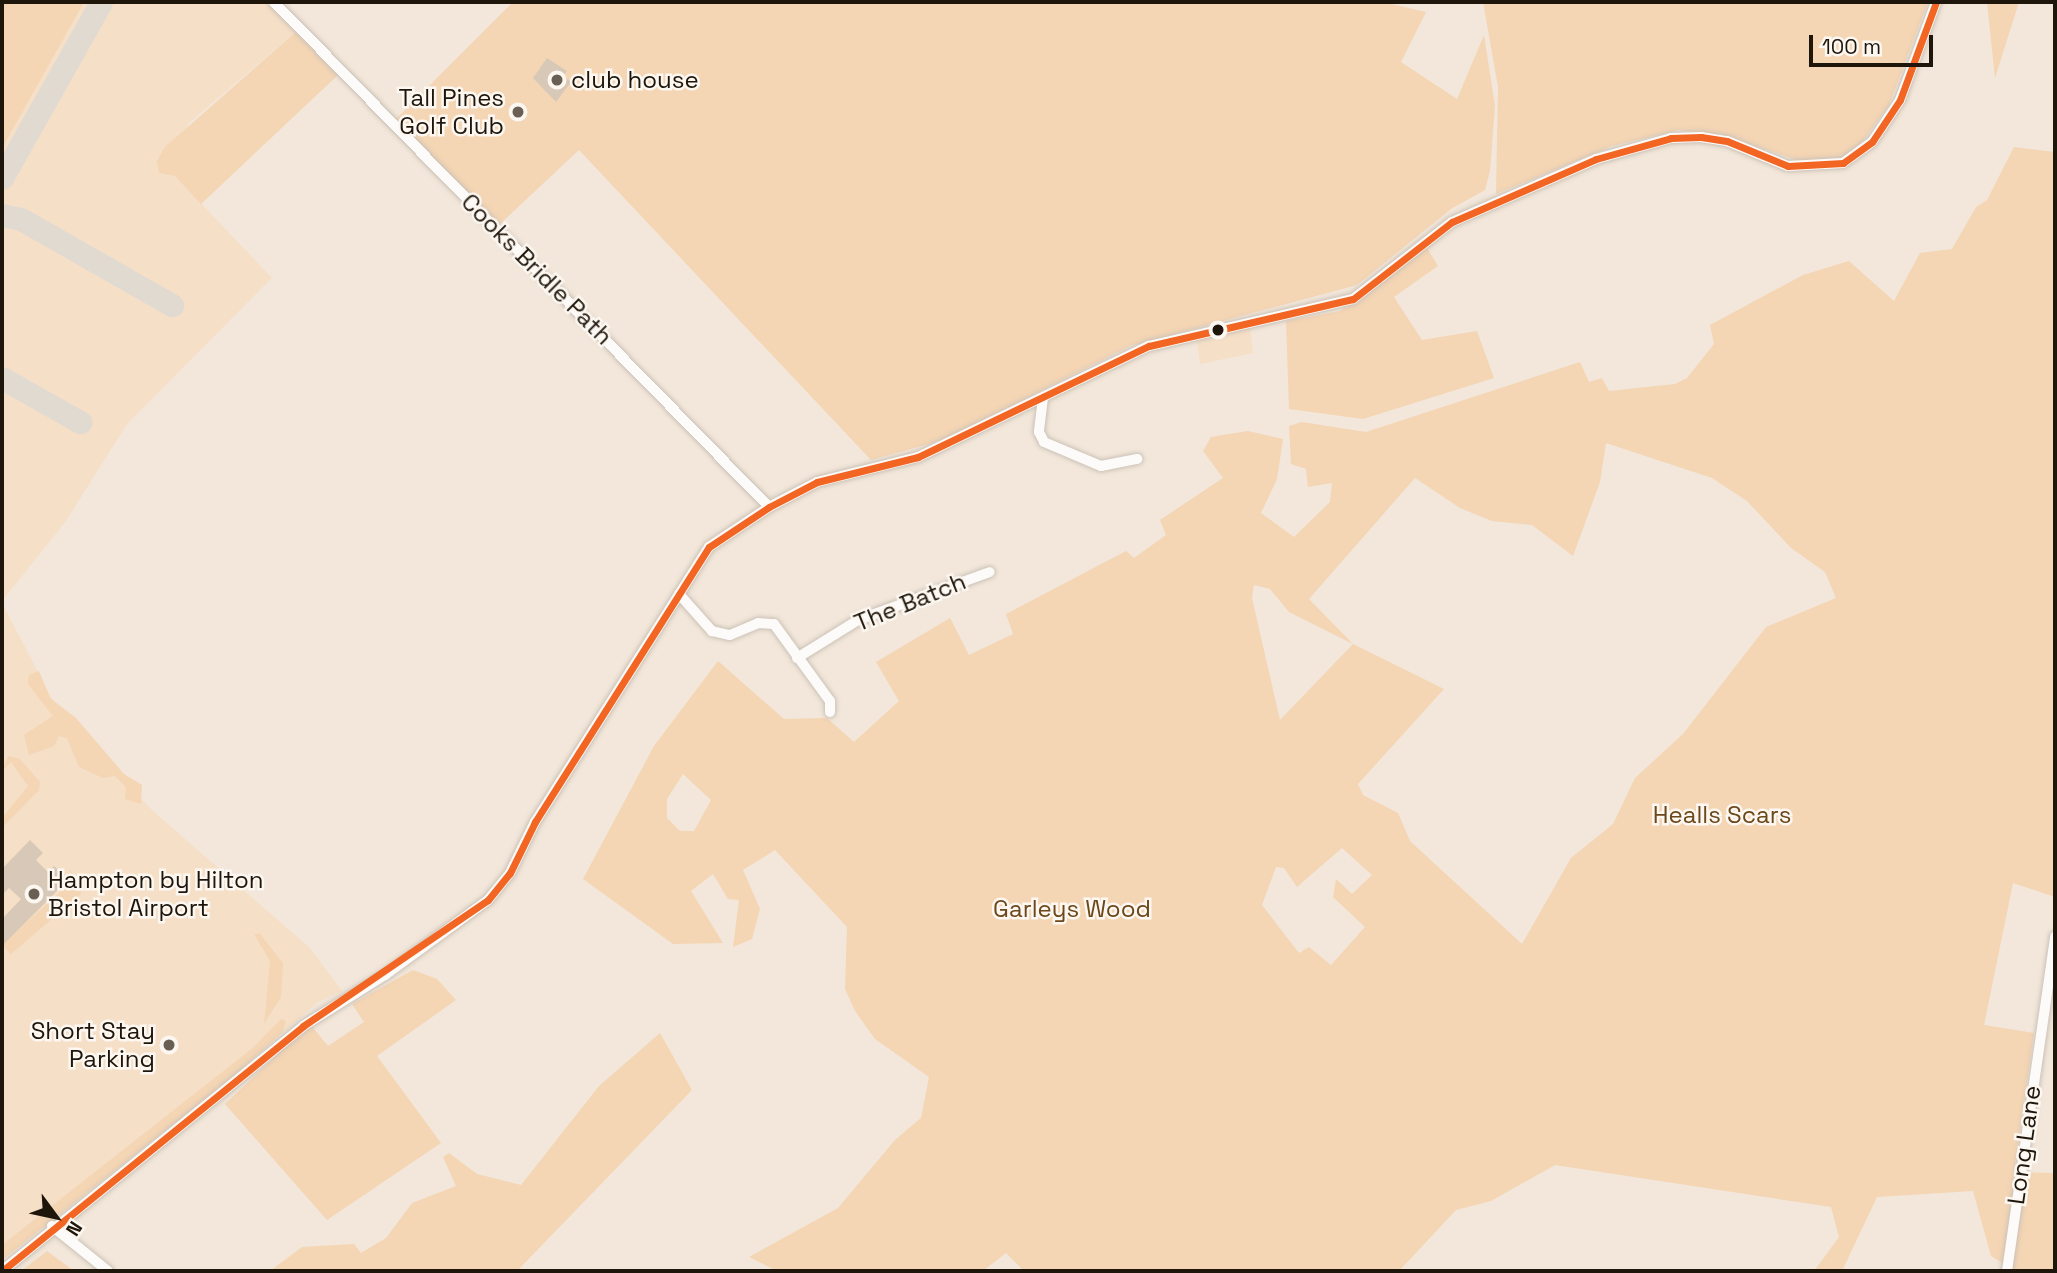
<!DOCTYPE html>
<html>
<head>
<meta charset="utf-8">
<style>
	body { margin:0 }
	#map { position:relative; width:2057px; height:1273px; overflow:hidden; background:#f2e7da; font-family:"Space Grotesk",sans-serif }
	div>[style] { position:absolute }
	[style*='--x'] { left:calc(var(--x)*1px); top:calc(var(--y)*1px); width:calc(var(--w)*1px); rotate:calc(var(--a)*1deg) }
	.built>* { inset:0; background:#f6dfc7 }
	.green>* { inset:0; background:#f4d5b4 }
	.taxiway>* { height:23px; margin:-11.5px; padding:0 11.5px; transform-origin:11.5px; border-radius:11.5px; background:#e1dad1 }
	.building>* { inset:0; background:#d8c8b7 }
	.roads { filter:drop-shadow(0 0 2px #ccc2b7) drop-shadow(0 0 2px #ccc2b7) }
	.minor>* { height:10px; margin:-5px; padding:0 5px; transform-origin:5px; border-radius:5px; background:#fdfbf9 }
	.bus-1>* { height:7px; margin:-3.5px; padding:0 3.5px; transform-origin:3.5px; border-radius:3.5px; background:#f26522 }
	.dots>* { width:19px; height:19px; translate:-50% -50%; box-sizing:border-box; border:4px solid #fcf7f1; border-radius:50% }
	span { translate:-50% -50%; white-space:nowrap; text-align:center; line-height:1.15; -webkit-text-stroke:5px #fcf7f1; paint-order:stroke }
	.poi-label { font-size:24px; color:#1f160b }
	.left { translate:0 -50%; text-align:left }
	.right { translate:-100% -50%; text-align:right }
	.street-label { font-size:24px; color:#1f160b }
	.park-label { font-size:24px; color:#6c4719 }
	.frame { position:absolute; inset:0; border:4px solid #1f160b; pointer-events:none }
	.north { position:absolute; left:21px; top:1182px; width:70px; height:70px; -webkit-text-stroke:5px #fcf7f1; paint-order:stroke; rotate:123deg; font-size:19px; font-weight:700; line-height:28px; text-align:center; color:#1f160b }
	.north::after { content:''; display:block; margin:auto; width:24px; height:32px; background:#1f160b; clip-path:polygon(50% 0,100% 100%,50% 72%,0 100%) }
	.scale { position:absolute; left:1809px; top:35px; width:124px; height:32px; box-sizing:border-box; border:4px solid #1f160b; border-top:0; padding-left:9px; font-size:21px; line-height:24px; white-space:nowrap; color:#1f160b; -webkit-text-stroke:5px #fcf7f1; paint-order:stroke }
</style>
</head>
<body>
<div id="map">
	<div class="built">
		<div style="clip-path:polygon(2px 2px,269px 2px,297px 31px,190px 122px,159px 173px,175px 176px,272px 278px,127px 424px,66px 521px,2px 601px)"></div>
		<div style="clip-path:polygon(1250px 328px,1253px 353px,1200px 364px,1197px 338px)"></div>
		<div style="clip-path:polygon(2px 603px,62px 718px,153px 811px,310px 948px,342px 991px,318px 1002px,226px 1082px,2px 1260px)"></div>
	</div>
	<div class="green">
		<div style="clip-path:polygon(2px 2px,84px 2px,2px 148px)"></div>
		<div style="clip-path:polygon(513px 2px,1383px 2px,1426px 12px,1401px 62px,1457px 99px,1484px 35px,1495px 106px,1490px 171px,1485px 190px,1451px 209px,1357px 285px,1130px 346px,940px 441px,871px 460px,579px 150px,500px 224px,395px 120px)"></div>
		<div style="clip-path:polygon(1483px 2px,1928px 2px,1889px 105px,1860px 145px,1839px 160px,1805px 163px,1724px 135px,1678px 130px,1612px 146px,1496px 194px,1498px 87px)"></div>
		<div style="clip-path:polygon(1987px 2px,2019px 2px,1995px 78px)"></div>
		<div style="clip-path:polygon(297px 31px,338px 75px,201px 204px,175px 176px,159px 173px,157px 161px,165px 147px)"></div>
		<div style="clip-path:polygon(evenodd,2014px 147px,2055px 152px,2055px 897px,2013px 883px,1984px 1025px,2034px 1033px,2014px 1172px,2055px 1173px,2055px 1271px,2015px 1271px,1991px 1256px,1973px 1191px,1877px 1197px,1842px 1271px,1814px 1271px,1839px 1237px,1831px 1207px,1555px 1165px,1491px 1201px,1456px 1210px,1399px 1271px,1024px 1271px,1006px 1253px,983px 1271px,777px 1271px,749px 1257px,838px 1208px,895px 1140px,921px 1118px,929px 1077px,875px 1039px,855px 1011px,845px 989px,847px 927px,775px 850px,743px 870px,760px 909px,752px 939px,733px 947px,739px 900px,728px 899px,713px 874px,691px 891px,723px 943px,673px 944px,583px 879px,654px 746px,718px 661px,784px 719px,827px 718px,854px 742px,899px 701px,876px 662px,950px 618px,969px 655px,1013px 634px,1006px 614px,1126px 551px,1134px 558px,1166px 535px,1160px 520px,1223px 478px,1203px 451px,1211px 437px,1248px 431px,1283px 439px,1277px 479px,1261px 513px,1294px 537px,1330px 502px,1332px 483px,1308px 487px,1306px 469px,1291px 464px,1289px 426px,1302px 422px,1366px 432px,1580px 362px,1589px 382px,1602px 378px,1609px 391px,1675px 384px,1687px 378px,1714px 344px,1710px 325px,1803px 275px,1849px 261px,1894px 301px,1920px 253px,1952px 249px,1976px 207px,1987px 200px,2014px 147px,1606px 443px,1712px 478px,1747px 501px,1791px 548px,1825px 572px,1836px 598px,1766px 627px,1683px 734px,1635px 778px,1613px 824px,1571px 858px,1522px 944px,1410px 841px,1398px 813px,1363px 795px,1358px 784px,1444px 689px,1353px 644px,1309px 599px,1415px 478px,1460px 508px,1492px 521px,1532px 525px,1573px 556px,1600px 482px,1606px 443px,2014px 147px,1254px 585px,1270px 589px,1289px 612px,1353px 644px,1280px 720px,1252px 598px,1254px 585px,2014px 147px,683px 774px,711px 800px,694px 831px,680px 831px,667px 818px,667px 799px,683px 774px,2014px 147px,1342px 848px,1372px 875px,1352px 894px,1336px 879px,1333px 897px,1365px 927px,1331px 965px,1309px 947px,1299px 953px,1262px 905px,1276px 867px,1284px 868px,1297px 887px,1342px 848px)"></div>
		<div style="clip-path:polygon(1427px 248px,1438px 266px,1394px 297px,1422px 340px,1477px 331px,1494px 378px,1363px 419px,1289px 409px,1286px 321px,1340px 311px)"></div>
		<div style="clip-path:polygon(39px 671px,50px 698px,76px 718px,124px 774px,142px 785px,141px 804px,125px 799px,126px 787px,115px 776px,103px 778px,79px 767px,67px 738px,59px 736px,54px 746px,29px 755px,24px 735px,53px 716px,28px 684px,29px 675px)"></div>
		<div style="clip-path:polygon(8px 756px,20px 759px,40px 782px,39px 790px,2px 828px,2px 818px,28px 786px,11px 762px,2px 771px)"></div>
		<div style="clip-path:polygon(69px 869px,81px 883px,81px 894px,11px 954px,2px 945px,73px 880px)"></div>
		<div style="clip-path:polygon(254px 934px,260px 934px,283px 963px,281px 997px,264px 1024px,270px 961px)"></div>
		<div style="clip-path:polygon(413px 970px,437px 979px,456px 1000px,377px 1056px,441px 1143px,327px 1220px,225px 1104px,310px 1024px,328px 1046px,364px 1022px,352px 1004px)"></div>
		<div style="clip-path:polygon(281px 1019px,286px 1021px,282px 1033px,226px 1082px,2px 1260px,2px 1245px,254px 1047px)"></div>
		<div style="clip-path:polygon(660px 1033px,692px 1090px,517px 1271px,270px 1271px,302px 1247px,354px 1244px,361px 1253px,386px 1238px,412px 1203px,456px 1186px,443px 1157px,449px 1153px,477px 1174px,521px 1185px,599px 1086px)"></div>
		<div style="clip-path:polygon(47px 1251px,74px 1271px,21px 1271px)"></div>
	</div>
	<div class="taxiway">
		<div style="--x:2;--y:178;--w:202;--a:-60.6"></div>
		<div style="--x:2;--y:215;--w:19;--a:12"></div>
		<div style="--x:21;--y:219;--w:174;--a:29.7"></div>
		<div style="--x:2;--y:378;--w:90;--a:29.4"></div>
	</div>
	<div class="building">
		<div style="clip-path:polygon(547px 58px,567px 71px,563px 76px,571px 82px,556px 102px,533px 78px)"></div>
		<div style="clip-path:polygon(30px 840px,43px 853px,36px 860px,48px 872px,54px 866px,69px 879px,2px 946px,2px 919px,21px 899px,9px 888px,2px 895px,2px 869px)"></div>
	</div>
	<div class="roads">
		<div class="minor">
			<div style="--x:274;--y:2;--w:707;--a:45.57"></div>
			<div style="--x:1043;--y:398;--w:34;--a:97"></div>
			<div style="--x:1039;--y:432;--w:11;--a:63"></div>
			<div style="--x:1044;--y:442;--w:62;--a:22.8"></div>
			<div style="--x:1101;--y:466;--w:37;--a:-11"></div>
			<div style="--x:679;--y:594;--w:50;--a:48.3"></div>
			<div style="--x:712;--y:631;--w:18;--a:13"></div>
			<div style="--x:730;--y:635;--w:30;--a:-23"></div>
			<div style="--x:758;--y:623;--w:16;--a:4"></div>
			<div style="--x:774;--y:624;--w:95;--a:54"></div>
			<div style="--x:830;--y:701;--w:11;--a:90"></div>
			<div style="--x:797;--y:658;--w:72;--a:-31.9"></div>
			<div style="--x:858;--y:620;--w:140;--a:-20"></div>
			<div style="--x:52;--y:1226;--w:72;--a:38.8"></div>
			<div style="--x:2;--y:1271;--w:388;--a:-39.1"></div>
			<div style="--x:303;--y:1026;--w:97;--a:-31.9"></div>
			<div style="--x:385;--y:975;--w:127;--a:-36.1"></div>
			<div style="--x:488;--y:900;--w:35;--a:-51"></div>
			<div style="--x:510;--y:873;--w:57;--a:-63.9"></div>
			<div style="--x:535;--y:822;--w:325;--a:-57.7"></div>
			<div style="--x:709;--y:547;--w:72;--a:-33.7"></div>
			<div style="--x:769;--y:507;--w:54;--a:-27.5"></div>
			<div style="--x:817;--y:482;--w:104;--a:-13.9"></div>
			<div style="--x:918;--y:457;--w:256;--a:-25.7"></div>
			<div style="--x:1149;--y:346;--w:209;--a:-13"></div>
			<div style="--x:1353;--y:299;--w:125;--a:-37.9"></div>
			<div style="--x:1452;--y:222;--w:157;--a:-23.6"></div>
			<div style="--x:1596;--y:159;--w:78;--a:-15.6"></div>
			<div style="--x:1671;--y:138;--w:30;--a:-2"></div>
			<div style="--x:1701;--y:137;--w:26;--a:9"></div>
			<div style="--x:1727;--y:141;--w:66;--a:22.3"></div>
			<div style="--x:1788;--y:166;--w:55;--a:-3.1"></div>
			<div style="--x:1843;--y:163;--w:36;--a:-36"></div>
			<div style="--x:1872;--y:142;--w:50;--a:-56.3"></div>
			<div style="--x:1900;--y:100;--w:104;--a:-69.8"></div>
			<div style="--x:2007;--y:1271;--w:338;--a:-81.8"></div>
		</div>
	</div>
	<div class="bus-1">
		<div style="--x:2;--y:1271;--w:388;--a:-39.1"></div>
		<div style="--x:303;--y:1026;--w:224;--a:-34.3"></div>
		<div style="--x:488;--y:900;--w:35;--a:-51"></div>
		<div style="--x:510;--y:873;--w:57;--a:-63.9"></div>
		<div style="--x:535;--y:822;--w:325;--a:-57.7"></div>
		<div style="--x:709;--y:547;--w:72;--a:-33.7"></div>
		<div style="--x:769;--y:507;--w:54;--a:-27.5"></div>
		<div style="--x:817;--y:482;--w:104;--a:-13.9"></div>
		<div style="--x:918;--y:457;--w:256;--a:-25.7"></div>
		<div style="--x:1149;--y:346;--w:209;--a:-13"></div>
		<div style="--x:1353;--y:299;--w:125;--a:-37.9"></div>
		<div style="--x:1452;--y:222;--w:157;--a:-23.6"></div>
		<div style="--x:1596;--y:159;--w:78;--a:-15.6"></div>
		<div style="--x:1671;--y:138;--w:30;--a:-2"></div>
		<div style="--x:1701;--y:137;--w:26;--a:9"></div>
		<div style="--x:1727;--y:141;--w:66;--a:22.3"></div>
		<div style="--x:1788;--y:166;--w:55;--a:-3.1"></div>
		<div style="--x:1843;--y:163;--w:36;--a:-36"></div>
		<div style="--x:1872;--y:142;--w:50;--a:-56.3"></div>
		<div style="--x:1900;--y:100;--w:104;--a:-69.8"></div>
	</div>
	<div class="dots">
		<div style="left:557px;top:80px;background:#695f53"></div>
		<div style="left:518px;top:112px;background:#695f53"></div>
		<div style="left:1218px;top:330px;background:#1f160b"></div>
		<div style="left:34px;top:894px;background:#695f53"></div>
		<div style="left:169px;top:1045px;background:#695f53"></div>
	</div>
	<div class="poi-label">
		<span class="left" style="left:571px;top:80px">club house</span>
		<span class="right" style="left:504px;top:112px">Tall Pines<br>Golf Club</span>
		<span class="left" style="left:48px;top:894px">Hampton by Hilton<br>Bristol Airport</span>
		<span class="right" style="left:155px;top:1045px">Short Stay<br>Parking</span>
	</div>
	<div class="street-label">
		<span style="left:537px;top:269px;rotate:45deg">Cooks Bridle Path</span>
		<span style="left:910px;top:602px;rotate:-22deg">The Batch</span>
		<span style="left:2024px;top:1145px;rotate:-82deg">Long Lane</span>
	</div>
	<div class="park-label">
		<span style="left:1722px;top:815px">Healls Scars</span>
		<span style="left:1072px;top:909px">Garleys Wood</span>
	</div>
	<div class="frame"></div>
	<div class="north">N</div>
	<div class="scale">100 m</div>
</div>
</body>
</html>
